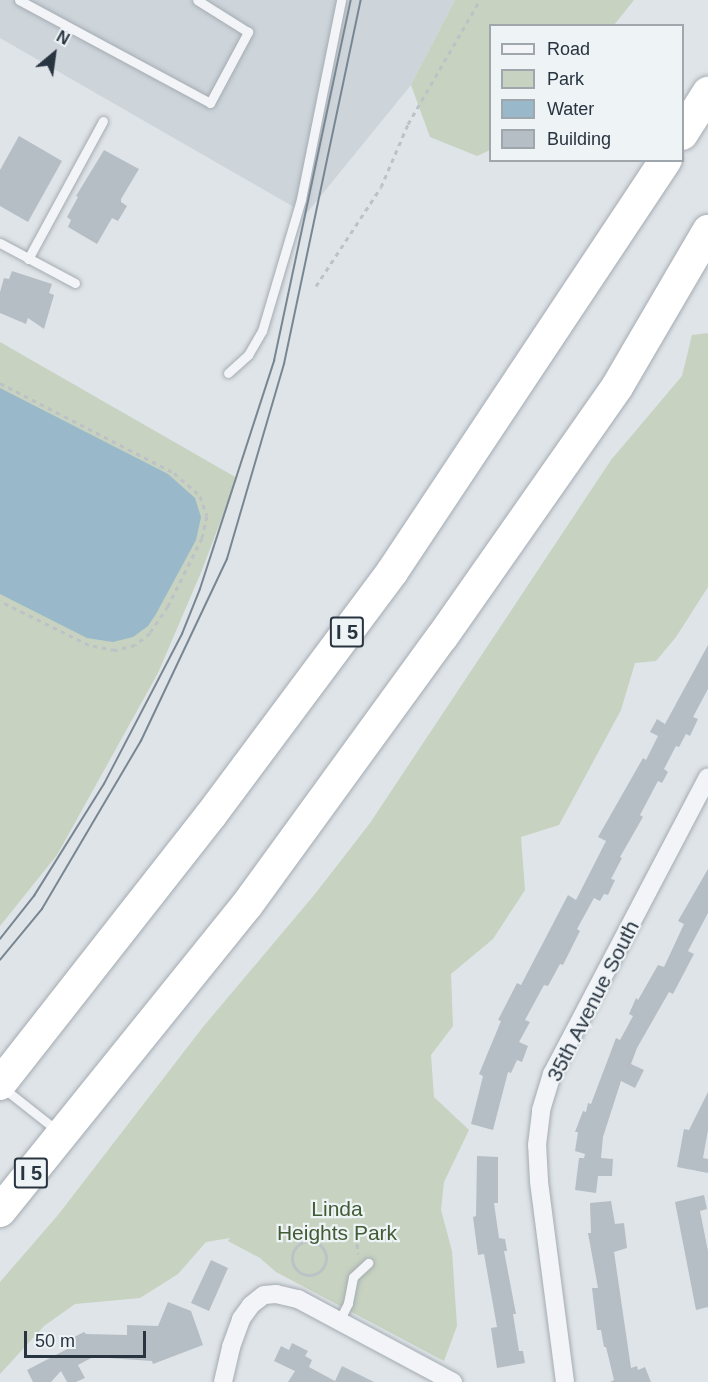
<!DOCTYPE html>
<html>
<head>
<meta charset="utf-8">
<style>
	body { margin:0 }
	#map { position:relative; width:708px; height:1382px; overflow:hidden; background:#dfe4e8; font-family:Helvetica,sans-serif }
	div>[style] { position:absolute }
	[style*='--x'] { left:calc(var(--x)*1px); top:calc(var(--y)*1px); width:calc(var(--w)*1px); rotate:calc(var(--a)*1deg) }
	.built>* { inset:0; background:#cdd4da }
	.green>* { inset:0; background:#c7d2c0 }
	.water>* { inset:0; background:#99b8c9 }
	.building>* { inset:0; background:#b6bec5 }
	.path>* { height:3px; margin-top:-1.5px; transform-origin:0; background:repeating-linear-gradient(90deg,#bdc2c7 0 4.5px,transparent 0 9px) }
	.path>.ring { margin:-1.5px; padding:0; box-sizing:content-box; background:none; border:3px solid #bdc2c7; border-radius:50% }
	.roads { filter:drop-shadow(0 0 2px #a4acb2) drop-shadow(0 0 2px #a4acb2) }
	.lane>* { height:9px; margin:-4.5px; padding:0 4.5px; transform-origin:4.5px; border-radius:4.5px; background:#f2f4f7 }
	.street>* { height:18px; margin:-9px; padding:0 9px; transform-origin:9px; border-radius:9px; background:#f2f4f7 }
	.highway>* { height:32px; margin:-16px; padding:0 16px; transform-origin:16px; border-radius:16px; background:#fff }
	.tram>* { height:1.5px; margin:-0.75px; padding:0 0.75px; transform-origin:0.75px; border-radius:0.75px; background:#788692 }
	span { translate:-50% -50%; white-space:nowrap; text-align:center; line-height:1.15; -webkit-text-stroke:4.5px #eef3f6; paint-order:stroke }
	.shield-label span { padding:2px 4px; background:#eef3f6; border:2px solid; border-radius:4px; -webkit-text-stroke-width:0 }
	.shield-label { font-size:20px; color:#283440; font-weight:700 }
	.street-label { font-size:21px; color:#283440 }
	.park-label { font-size:21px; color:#425c35 }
	.legend { position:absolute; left:489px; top:24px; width:195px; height:138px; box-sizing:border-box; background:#eef3f6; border:2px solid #9fa7ad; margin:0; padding:8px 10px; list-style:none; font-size:18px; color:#283440 }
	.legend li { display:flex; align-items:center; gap:12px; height:30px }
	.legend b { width:30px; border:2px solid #9fa7ad }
	.north { position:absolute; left:24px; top:24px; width:60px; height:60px; -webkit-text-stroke:4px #eef3f6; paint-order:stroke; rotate:29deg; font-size:16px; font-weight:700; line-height:24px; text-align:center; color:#283440 }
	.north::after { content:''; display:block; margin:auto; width:21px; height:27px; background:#283440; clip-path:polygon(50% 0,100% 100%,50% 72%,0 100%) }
	.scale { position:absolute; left:24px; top:1331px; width:122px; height:27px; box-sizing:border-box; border:3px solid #283440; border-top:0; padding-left:8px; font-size:18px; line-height:21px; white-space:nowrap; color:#283440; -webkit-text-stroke:4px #eef3f6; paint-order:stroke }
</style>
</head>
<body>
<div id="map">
	<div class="built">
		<div style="clip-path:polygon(0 0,455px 0,411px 85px,306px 214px,0 38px)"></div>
	</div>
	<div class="green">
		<div style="clip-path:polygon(455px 0,634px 0,614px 25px,490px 26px,490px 150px,477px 156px,430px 137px,411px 85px)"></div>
		<div style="clip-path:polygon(708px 333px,708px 587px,676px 637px,656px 661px,635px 663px,621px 710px,559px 825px,521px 837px,525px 890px,493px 939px,451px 974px,453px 1026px,431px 1055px,434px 1097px,469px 1130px,444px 1182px,441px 1210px,452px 1251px,457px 1326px,444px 1361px,276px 1272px,260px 1258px,228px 1241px,230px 1238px,206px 1242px,178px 1274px,140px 1298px,75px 1304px,44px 1326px,0 1374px,0 1282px,58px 1215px,203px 1027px,315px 894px,370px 823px,611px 460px,682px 376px,692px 335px)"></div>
		<div style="clip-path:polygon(0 342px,237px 478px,202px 570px,158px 673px,57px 855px,0 926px)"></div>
	</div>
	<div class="water">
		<div style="clip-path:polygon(0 388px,168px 474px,195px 498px,201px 517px,196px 540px,156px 614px,148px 626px,133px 637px,113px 642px,87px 638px,0 594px)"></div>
	</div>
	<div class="building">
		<div style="clip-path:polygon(19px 136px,62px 161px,28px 222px,0 206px,0 170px)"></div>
		<div style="clip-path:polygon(104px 150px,139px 169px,121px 199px,121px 202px,127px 206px,118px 221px,112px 218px,97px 244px,68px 227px,71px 220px,67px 217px,78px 197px,76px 196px)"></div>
		<div style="clip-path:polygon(12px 271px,52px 284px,49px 293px,54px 295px,44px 329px,28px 318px,26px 324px,0 313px,0 292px,4px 278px,9px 279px)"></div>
		<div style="clip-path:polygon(708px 645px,708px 689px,693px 717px,698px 719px,690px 736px,686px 734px,679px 747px,676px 746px,664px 769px,668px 772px,662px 783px,658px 781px,640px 815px,643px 817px,620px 857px,622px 858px,611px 879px,615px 880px,608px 895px,604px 894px,600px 901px,594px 898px,577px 929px,580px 931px,563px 965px,560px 964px,548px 986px,544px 985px,525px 1020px,530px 1022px,519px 1042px,528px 1046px,522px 1062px,517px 1060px,511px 1073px,508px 1072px,493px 1130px,471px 1124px,483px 1076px,479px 1074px,501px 1021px,498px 1020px,517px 983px,521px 985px,568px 895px,576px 900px,606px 841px,598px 837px,643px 758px,646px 760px,658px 736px,650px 732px,657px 719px,665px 724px)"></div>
		<div style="clip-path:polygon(708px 869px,708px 913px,688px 951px,694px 954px,673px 994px,669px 992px,637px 1048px,631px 1064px,644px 1070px,635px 1088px,621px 1081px,603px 1137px,601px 1158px,613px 1159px,612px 1176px,598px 1176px,596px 1193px,575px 1190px,579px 1158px,584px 1158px,585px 1154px,575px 1151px,578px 1132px,575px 1132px,583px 1111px,586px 1112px,588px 1103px,591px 1104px,616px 1038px,620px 1040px,633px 1016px,629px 1014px,636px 998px,638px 1000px,658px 965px,664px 967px,684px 924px,678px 921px)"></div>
		<div style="clip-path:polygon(708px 1092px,708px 1130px,703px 1158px,708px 1159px,708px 1173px,677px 1167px,684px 1129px,689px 1130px)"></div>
		<div style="clip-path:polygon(477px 1156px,498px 1157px,498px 1203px,494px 1203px,499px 1238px,505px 1239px,507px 1251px,504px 1251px,516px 1314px,513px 1314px,519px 1351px,523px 1351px,525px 1363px,497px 1368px,491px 1328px,497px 1327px,484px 1254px,478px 1255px,473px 1217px,476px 1216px)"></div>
		<div style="clip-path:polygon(704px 1195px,707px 1209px,700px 1211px,708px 1251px,708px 1307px,696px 1310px,675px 1202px)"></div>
		<div style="clip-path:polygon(611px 1201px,615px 1224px,624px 1223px,627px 1248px,614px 1252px,631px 1368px,637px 1366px,638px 1370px,645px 1367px,651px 1382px,610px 1382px,614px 1380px,606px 1347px,604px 1347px,601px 1330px,597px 1330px,592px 1288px,598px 1288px,588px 1233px,591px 1233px,590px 1203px)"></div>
		<div style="clip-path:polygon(211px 1260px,228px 1268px,209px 1311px,191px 1303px)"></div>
		<div style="clip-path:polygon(168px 1302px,191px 1311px,203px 1345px,153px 1364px,152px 1361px,93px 1357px,78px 1365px,85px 1378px,76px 1382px,67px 1382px,61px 1371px,51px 1382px,33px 1382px,27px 1370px,73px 1346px,70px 1339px,84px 1332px,86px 1334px,127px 1335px,127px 1325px,158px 1326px)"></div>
		<div style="clip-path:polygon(292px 1343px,308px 1351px,305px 1356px,312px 1360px,309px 1367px,335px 1381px,342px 1366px,374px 1382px,288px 1382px,295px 1371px,274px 1361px,281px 1346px,289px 1350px)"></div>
	</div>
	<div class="path">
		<div style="--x:316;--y:286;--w:118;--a:-56.7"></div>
		<div style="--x:381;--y:187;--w:69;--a:-66.8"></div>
		<div style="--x:408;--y:124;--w:143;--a:-59.9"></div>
		<div style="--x:0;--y:383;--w:196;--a:27.3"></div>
		<div style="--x:174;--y:473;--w:35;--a:41"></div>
		<div style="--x:200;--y:496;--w:21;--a:71"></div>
		<div style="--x:207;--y:516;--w:23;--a:103"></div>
		<div style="--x:202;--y:538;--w:76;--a:116.6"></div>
		<div style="--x:168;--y:606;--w:32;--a:124"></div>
		<div style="--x:150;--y:633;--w:19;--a:141"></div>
		<div style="--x:135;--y:645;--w:21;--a:166"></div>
		<div style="--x:115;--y:650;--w:26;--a:-169"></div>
		<div style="--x:89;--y:645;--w:99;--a:-153.7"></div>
		<div style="--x:356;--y:1235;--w:19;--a:84"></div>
		<div class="ring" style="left:292px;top:1241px;width:31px;height:31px"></div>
	</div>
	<div class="roads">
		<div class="lane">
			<div style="--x:19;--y:0;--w:217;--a:28.3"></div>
			<div style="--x:210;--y:103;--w:81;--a:-61.8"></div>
			<div style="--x:248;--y:32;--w:60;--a:-147.9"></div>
			<div style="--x:0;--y:243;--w:85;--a:28.1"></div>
			<div style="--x:28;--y:259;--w:157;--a:-61.5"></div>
			<div style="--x:228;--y:373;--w:27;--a:-42"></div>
			<div style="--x:248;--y:355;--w:28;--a:-60"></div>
			<div style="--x:262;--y:331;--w:138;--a:-73.5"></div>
			<div style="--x:301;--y:199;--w:203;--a:-78.6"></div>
			<div style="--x:2;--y:1087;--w:73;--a:38.3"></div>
			<div style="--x:339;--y:1321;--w:20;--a:-63"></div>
			<div style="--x:348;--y:1303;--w:26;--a:-79"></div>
			<div style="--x:353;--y:1277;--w:21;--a:-43"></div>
		</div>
		<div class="street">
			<div style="--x:223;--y:1382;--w:36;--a:-77"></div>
			<div style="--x:231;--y:1347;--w:30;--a:-70"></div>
			<div style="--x:241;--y:1319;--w:17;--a:-54"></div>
			<div style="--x:251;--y:1305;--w:16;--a:-38"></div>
			<div style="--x:264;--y:1295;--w:12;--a:-5"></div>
			<div style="--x:276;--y:1294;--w:23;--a:13"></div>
			<div style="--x:298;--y:1299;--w:176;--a:28.2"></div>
			<div style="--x:565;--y:1382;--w:203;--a:-97.4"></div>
			<div style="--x:539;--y:1181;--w:36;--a:-93"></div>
			<div style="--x:537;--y:1145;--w:35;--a:-83"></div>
			<div style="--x:541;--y:1110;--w:38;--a:-73"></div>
			<div style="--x:552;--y:1074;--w:335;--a:-62.3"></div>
		</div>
		<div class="highway">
			<div style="--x:682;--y:134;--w:49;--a:-57.6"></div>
			<div style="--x:0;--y:1084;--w:342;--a:-51.9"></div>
			<div style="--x:211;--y:815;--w:303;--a:-53.3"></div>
			<div style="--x:392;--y:572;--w:495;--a:-56.4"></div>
			<div style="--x:0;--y:1211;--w:393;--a:-51.1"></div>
			<div style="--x:247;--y:905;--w:331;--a:-54"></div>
			<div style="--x:442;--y:637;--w:305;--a:-55"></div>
			<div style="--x:617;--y:387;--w:181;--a:-59.7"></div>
		</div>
	</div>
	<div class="tram">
		<div style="--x:0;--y:939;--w:55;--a:-51.7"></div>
		<div style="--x:34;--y:896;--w:132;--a:-58"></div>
		<div style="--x:104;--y:784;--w:169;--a:-62.5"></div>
		<div style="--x:182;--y:634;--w:48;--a:-68.2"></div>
		<div style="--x:200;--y:589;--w:240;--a:-72"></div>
		<div style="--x:274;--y:361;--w:369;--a:-78"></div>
		<div style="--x:0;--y:960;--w:66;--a:-50.5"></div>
		<div style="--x:42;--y:909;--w:195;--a:-59.5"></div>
		<div style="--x:141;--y:741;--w:201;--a:-64.7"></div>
		<div style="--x:227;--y:559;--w:203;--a:-73.7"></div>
		<div style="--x:284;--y:364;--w:372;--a:-78.1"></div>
	</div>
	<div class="shield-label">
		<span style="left:347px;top:632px">I 5</span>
		<span style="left:31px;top:1173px">I 5</span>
	</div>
	<div class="street-label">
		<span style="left:593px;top:1001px;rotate:-63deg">35th Avenue South</span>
	</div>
	<div class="park-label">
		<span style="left:337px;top:1221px">Linda<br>Heights Park</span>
	</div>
	<ul class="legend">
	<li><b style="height:8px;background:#f2f4f7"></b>Road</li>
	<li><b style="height:16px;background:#c7d2c0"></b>Park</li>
	<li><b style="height:16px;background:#99b8c9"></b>Water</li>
	<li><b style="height:16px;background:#b6bec5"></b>Building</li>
	</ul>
	<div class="north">N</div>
	<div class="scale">50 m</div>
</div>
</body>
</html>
